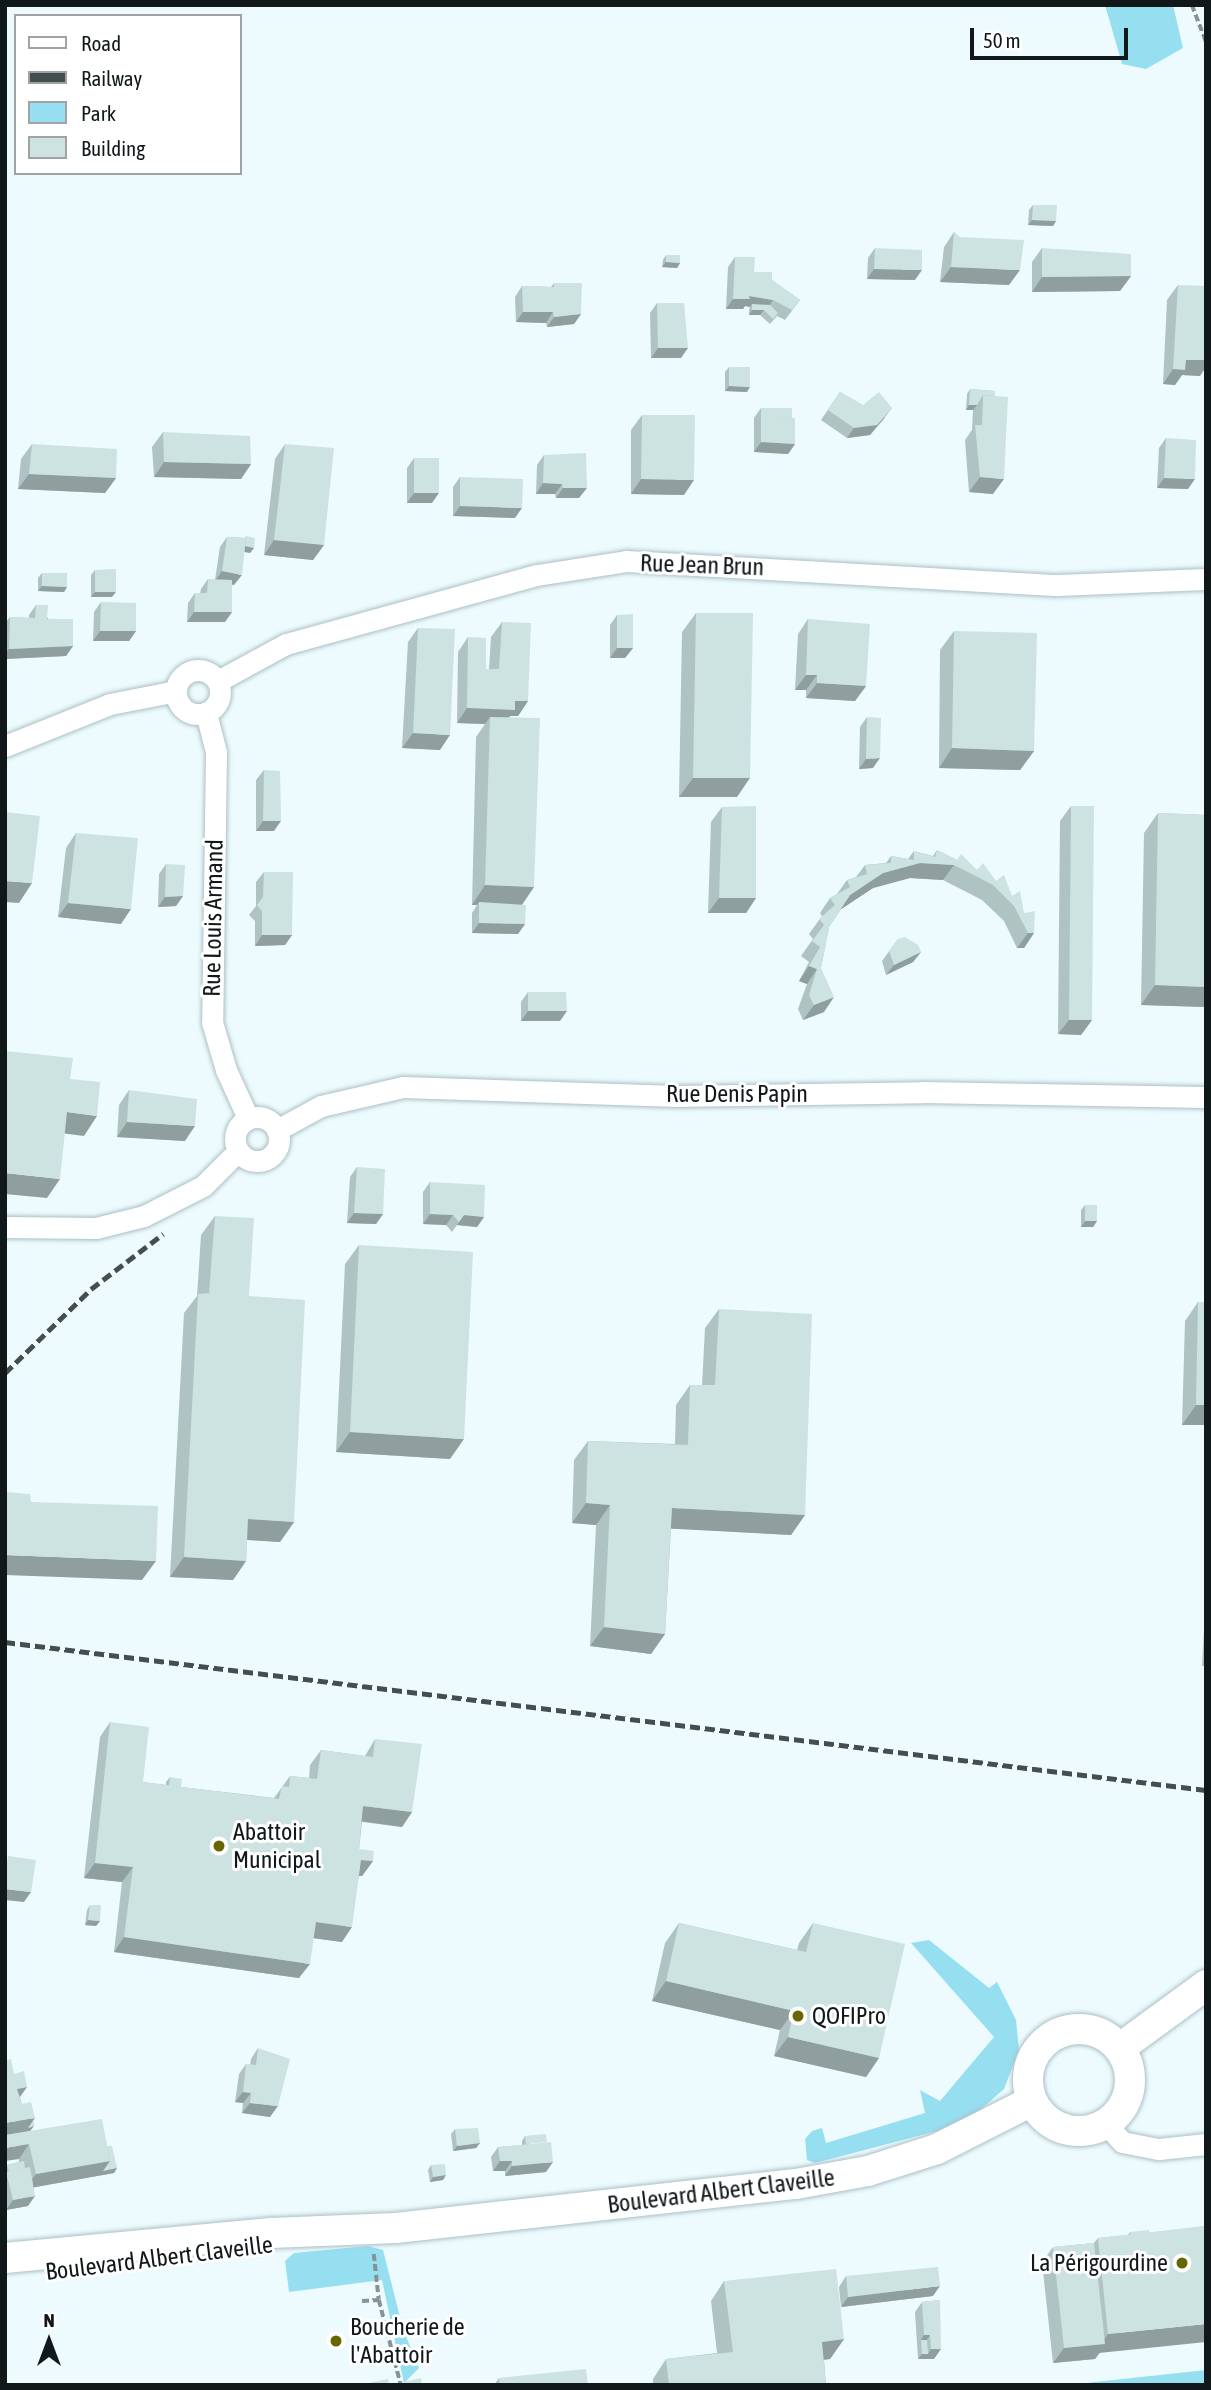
<!DOCTYPE html>
<html>
<head>
<meta charset="utf-8">
<style>
	body { margin:0 }
	#map { position:relative; width:1211px; height:2390px; overflow:hidden; background:#edfbfe; font-family:"Asap Condensed",sans-serif }
	div>[style] { position:absolute }
	[style*='--x'] { left:calc(var(--x)*1px); top:calc(var(--y)*1px); width:calc(var(--w)*1px); rotate:calc(var(--a)*1deg) }
	.green>* { inset:0; background:#95dff1 }
	.path>* { height:3.5px; margin-top:-1.75px; transform-origin:0; background:repeating-linear-gradient(90deg,#879295 0 7px,transparent 0 10.5px) }
	.roads { filter:drop-shadow(0 0 2px #abc0c5) drop-shadow(0 0 2px #abc0c5) }
	.street>* { height:21px; margin:-10.5px; padding:0 10.5px; transform-origin:10.5px; border-radius:10.5px; background:#fff }
	.street>.ring { margin:-10.5px; padding:0; box-sizing:content-box; background:none; border:21px solid #fff; border-radius:50% }
	.secondary>* { height:30px; margin:-15px; padding:0 15px; transform-origin:15px; border-radius:15px; background:#fff }
	.secondary>.ring { margin:-15px; padding:0; box-sizing:content-box; background:none; border:30px solid #fff; border-radius:50% }
	.rail>* { height:5px; margin-top:-2.5px; transform-origin:0; background:repeating-linear-gradient(90deg,#444e50 0 10px,transparent 0 15px) }
	.wall>* { inset:0; background:#afc3c2 }
	.shaded-wall>* { inset:0; background:#8f9f9e }
	.building>* { inset:0; background:#cce3e2 }
	.dots>* { width:19px; height:19px; translate:-50% -50%; box-sizing:border-box; border:4px solid #fff; border-radius:50% }
	span { translate:-50% -50%; white-space:nowrap; text-align:center; line-height:1.15; -webkit-text-stroke:6px #fff; paint-order:stroke }
	.street-label { font-size:24px; color:#10181a }
	.poi-label { font-size:24px; color:#10181a }
	.left { translate:0 -50%; text-align:left }
	.right { translate:-100% -50%; text-align:right }
	.frame { position:absolute; inset:0; border:7px solid #10181a; pointer-events:none }
	.legend { position:absolute; left:14px; top:14px; width:228px; height:161px; box-sizing:border-box; background:#fff; border:2px solid #9fa3a3; margin:0; padding:9px 12px; list-style:none; font-size:21px; color:#10181a }
	.legend li { display:flex; align-items:center; gap:14px; height:35px }
	.legend b { width:35px; border:2px solid #9fa3a3 }
	.north { position:absolute; left:14px; top:2306px; width:70px; height:70px; -webkit-text-stroke:5px #fff; paint-order:stroke; rotate:0deg; font-size:19px; font-weight:700; line-height:28px; text-align:center; color:#10181a }
	.north::after { content:''; display:block; margin:auto; width:24px; height:32px; background:#10181a; clip-path:polygon(50% 0,100% 100%,50% 72%,0 100%) }
	.scale { position:absolute; left:970px; top:28px; width:158px; height:32px; box-sizing:border-box; border:4px solid #10181a; border-top:0; padding-left:9px; font-size:21px; line-height:24px; white-space:nowrap; color:#10181a; -webkit-text-stroke:5px #fff; paint-order:stroke }
</style>
</head>
<body>
<div id="map">
	<div class="green">
		<div style="clip-path:polygon(1105px 5px,1173px 5px,1183px 48px,1146px 69px,1122px 64px)"></div>
		<div style="clip-path:polygon(929px 1940px,989px 1988px,997px 1982px,1016px 2020px,1019px 2050px,1004px 2089px,979px 2111px,937px 2131px,815px 2163px,807px 2160px,805px 2139px,812px 2131px,822px 2128px,826px 2143px,925px 2113px,920px 2090px,940px 2101px,994px 2037px,911px 1943px)"></div>
		<div style="clip-path:polygon(368px 2246px,383px 2250px,403px 2329px,419px 2368px,404px 2383px,382px 2280px,289px 2292px,285px 2261px,294px 2253px)"></div>
		<div style="clip-path:polygon(1206px 2370px,1206px 2385px,1067px 2385px)"></div>
	</div>
	<div class="path">
		<div style="--x:1192;--y:5;--w:40;--a:69"></div>
		<div style="--x:374;--y:2254;--w:46;--a:83.8"></div>
		<div style="--x:379;--y:2300;--w:88;--a:75.5"></div>
		<div style="--x:362;--y:2301;--w:17;--a:-3"></div>
	</div>
	<div class="roads">
		<div class="street">
			<div class="ring" style="left:176px;top:670px;width:23px;height:23px"></div>
			<div style="--x:218;--y:681;--w:77;--a:-28.6"></div>
			<div style="--x:286;--y:644;--w:260;--a:-15.4"></div>
			<div style="--x:537;--y:575;--w:90;--a:-8.9"></div>
			<div style="--x:626;--y:561;--w:433;--a:3.2"></div>
			<div style="--x:1058;--y:585;--w:148;--a:-2.3"></div>
			<div style="--x:206;--y:713;--w:40;--a:75.6"></div>
			<div style="--x:216;--y:752;--w:270;--a:90.8"></div>
			<div style="--x:212;--y:1022;--w:50;--a:73.7"></div>
			<div style="--x:226;--y:1070;--w:53;--a:65.4"></div>
			<div style="--x:5;--y:746;--w:113;--a:-21.8"></div>
			<div style="--x:110;--y:704;--w:67;--a:-11.1"></div>
			<div class="ring" style="left:235px;top:1117px;width:23px;height:23px"></div>
			<div style="--x:277;--y:1130;--w:50;--a:-28.6"></div>
			<div style="--x:321;--y:1106;--w:84;--a:-13"></div>
			<div style="--x:403;--y:1087;--w:274;--a:1.9"></div>
			<div style="--x:677;--y:1096;--w:246;--a:-0.9"></div>
			<div style="--x:923;--y:1092;--w:283;--a:1"></div>
			<div style="--x:5;--y:1227;--w:91;--a:0.6"></div>
			<div style="--x:96;--y:1228;--w:49;--a:-14"></div>
			<div style="--x:144;--y:1216;--w:66;--a:-27"></div>
			<div style="--x:203;--y:1186;--w:49;--a:-45"></div>
			<div style="--x:1106;--y:2124;--w:24;--a:48"></div>
			<div style="--x:1122;--y:2142;--w:38;--a:11"></div>
			<div style="--x:1159;--y:2149;--w:47;--a:-6.1"></div>
		</div>
		<div class="secondary">
			<div class="ring" style="left:1028px;top:2029px;width:72px;height:72px"></div>
			<div style="--x:1120;--y:2048;--w:107;--a:-36.2"></div>
			<div style="--x:5;--y:2258;--w:267;--a:-5.4"></div>
			<div style="--x:271;--y:2233;--w:125;--a:-2.3"></div>
			<div style="--x:396;--y:2228;--w:402;--a:-6.3"></div>
			<div style="--x:796;--y:2184;--w:73;--a:-10.2"></div>
			<div style="--x:868;--y:2171;--w:72;--a:-17.7"></div>
			<div style="--x:937;--y:2149;--w:106;--a:-26.8"></div>
		</div>
	</div>
	<div class="rail">
		<div style="--x:5;--y:1373;--w:120;--a:-44.3"></div>
		<div style="--x:91;--y:1289;--w:91;--a:-37.4"></div>
		<div style="--x:5;--y:1642;--w:1210;--a:7.03"></div>
	</div>
	<div class="wall">
		<div style="clip-path:polygon(1033px 205px,1056px 221px,1053px 226px,1028px 225px,1029px 210px)"></div>
		<div style="clip-path:polygon(954px 232px,1009px 285px,940px 282px,944px 247px)"></div>
		<div style="clip-path:polygon(875px 248px,915px 280px,867px 279px,868px 258px)"></div>
		<div style="clip-path:polygon(1042px 248px,1131px 276px,1120px 291px,1032px 292px,1032px 262px)"></div>
		<div style="clip-path:polygon(666px 255px,680px 263px,677px 268px,662px 267px,663px 260px)"></div>
		<div style="clip-path:polygon(735px 257px,754px 272px,772px 280px,800px 300px,785px 320px,777px 316px,770px 324px,760px 315px,749px 315px,749px 310px,750px 307px,745px 306px,743px 309px,726px 309px,728px 267px)"></div>
		<div style="clip-path:polygon(554px 283px,581px 314px,574px 324px,547px 327px,546px 323px,516px 322px,515px 297px,522px 286px,551px 287px)"></div>
		<div style="clip-path:polygon(1178px 285px,1200px 376px,1182px 375px,1175px 385px,1163px 384px,1167px 300px)"></div>
		<div style="clip-path:polygon(657px 303px,681px 358px,651px 358px,650px 313px)"></div>
		<div style="clip-path:polygon(729px 367px,747px 392px,725px 391px,725px 372px)"></div>
		<div style="clip-path:polygon(970px 389px,995px 391px,993px 494px,969px 492px,965px 440px,972px 430px,973px 410px,966px 410px,967px 394px)"></div>
		<div style="clip-path:polygon(840px 392px,885px 418px,870px 435px,847px 438px,821px 420px)"></div>
		<div style="clip-path:polygon(761px 408px,792px 418px,795px 444px,788px 454px,754px 452px,754px 418px)"></div>
		<div style="clip-path:polygon(642px 415px,684px 495px,631px 494px,631px 430px)"></div>
		<div style="clip-path:polygon(163px 432px,251px 464px,241px 479px,154px 477px,152px 447px)"></div>
		<div style="clip-path:polygon(1166px 438px,1188px 489px,1157px 488px,1159px 448px)"></div>
		<div style="clip-path:polygon(32px 444px,116px 478px,105px 493px,18px 489px,21px 459px)"></div>
		<div style="clip-path:polygon(285px 444px,324px 545px,313px 560px,264px 555px,275px 459px)"></div>
		<div style="clip-path:polygon(544px 455px,579px 498px,556px 498px,555px 494px,536px 494px,537px 465px)"></div>
		<div style="clip-path:polygon(414px 458px,432px 503px,407px 503px,407px 468px)"></div>
		<div style="clip-path:polygon(460px 477px,515px 518px,453px 516px,453px 487px)"></div>
		<div style="clip-path:polygon(246px 536px,254px 548px,250px 553px,244px 552px,234px 585px,232px 584px,232px 612px,225px 622px,187px 622px,188px 603px,195px 593px,200px 593px,201px 589px,208px 579px,215px 580px,220px 547px,227px 537px,245px 538px)"></div>
		<div style="clip-path:polygon(95px 570px,112px 597px,91px 597px,91px 575px)"></div>
		<div style="clip-path:polygon(42px 573px,67px 587px,64px 592px,38px 591px,38px 578px)"></div>
		<div style="clip-path:polygon(101px 602px,136px 631px,129px 641px,93px 641px,94px 612px)"></div>
		<div style="clip-path:polygon(36px 605px,73px 646px,66px 656px,5px 659px,6px 622px,10px 617px,29px 618px,29px 615px)"></div>
		<div style="clip-path:polygon(696px 613px,737px 797px,679px 797px,682px 632px)"></div>
		<div style="clip-path:polygon(617px 615px,633px 648px,625px 658px,610px 658px,610px 625px)"></div>
		<div style="clip-path:polygon(808px 619px,866px 686px,855px 701px,806px 698px,806px 690px,795px 690px,798px 634px)"></div>
		<div style="clip-path:polygon(502px 622px,528px 701px,518px 716px,510px 716px,509px 717px,534px 887px,522px 905px,525px 924px,518px 934px,472px 933px,472px 913px,477px 905px,472px 905px,476px 737px,485px 724px,457px 723px,458px 652px,468px 637px,486px 669px,489px 669px,491px 637px)"></div>
		<div style="clip-path:polygon(418px 628px,440px 750px,402px 748px,408px 642px)"></div>
		<div style="clip-path:polygon(954px 631px,1034px 751px,1020px 770px,939px 768px,940px 650px)"></div>
		<div style="clip-path:polygon(867px 717px,873px 768px,859px 769px,860px 727px)"></div>
		<div style="clip-path:polygon(264px 770px,274px 831px,256px 831px,256px 780px)"></div>
		<div style="clip-path:polygon(1071px 806px,1092px 1020px,1081px 1035px,1058px 1034px,1060px 821px)"></div>
		<div style="clip-path:polygon(722px 807px,756px 898px,746px 913px,708px 913px,711px 822px)"></div>
		<div style="clip-path:polygon(1158px 813px,1206px 815px,1206px 1007px,1141px 1005px,1144px 833px)"></div>
		<div style="clip-path:polygon(76px 833px,121px 924px,58px 917px,66px 848px)"></div>
		<div style="clip-path:polygon(937px 850px,977px 870px,996px 881px,1012px 896px,1024px 913px,1034px 933px,1024px 948px,1017px 948px,1004px 921px,982px 900px,943px 880px,910px 878px,873px 888px,841px 909px,829px 927px,821px 968px,824px 1012px,803px 1020px,798px 1009px,807px 984px,799px 981px,809px 962px,801px 956px,813px 939px,809px 934px,822px 916px,820px 913px,830px 898px,837px 894px,847px 880px,856px 877px,865px 865px,886px 863px,891px 856px,908px 859px,914px 851px,933px 856px)"></div>
		<div style="clip-path:polygon(166px 864px,183px 896px,176px 906px,158px 907px,159px 874px)"></div>
		<div style="clip-path:polygon(264px 872px,292px 935px,285px 945px,255px 946px,255px 921px,249px 915px,256px 906px,256px 882px)"></div>
		<div style="clip-path:polygon(898px 939px,921px 952px,913px 962px,886px 975px,882px 961px)"></div>
		<div style="clip-path:polygon(528px 992px,560px 1021px,521px 1021px,521px 1002px)"></div>
		<div style="clip-path:polygon(129px 1090px,185px 1141px,117px 1137px,119px 1105px)"></div>
		<div style="clip-path:polygon(357px 1167px,383px 1214px,376px 1224px,347px 1223px,350px 1177px)"></div>
		<div style="clip-path:polygon(430px 1182px,484px 1217px,477px 1227px,457px 1225px,452px 1232px,446px 1225px,423px 1224px,423px 1192px)"></div>
		<div style="clip-path:polygon(1085px 1205px,1097px 1221px,1093px 1227px,1081px 1227px,1081px 1210px)"></div>
		<div style="clip-path:polygon(215px 1216px,249px 1296px,294px 1522px,280px 1542px,247px 1540px,246px 1561px,233px 1580px,170px 1577px,184px 1313px,197px 1296px,201px 1235px)"></div>
		<div style="clip-path:polygon(359px 1245px,450px 1459px,336px 1452px,345px 1264px)"></div>
		<div style="clip-path:polygon(1198px 1302px,1206px 1302px,1206px 1425px,1182px 1425px,1185px 1321px)"></div>
		<div style="clip-path:polygon(719px 1309px,805px 1515px,791px 1535px,671px 1528px,665px 1634px,651px 1654px,590px 1646px,596px 1525px,572px 1523px,574px 1460px,588px 1441px,675px 1444px,676px 1405px,690px 1385px,702px 1385px,705px 1328px)"></div>
		<div style="clip-path:polygon(1206px 1609px,1206px 1666px,1202px 1666px,1205px 1611px)"></div>
		<div style="clip-path:polygon(110px 1722px,143px 1782px,166px 1785px,166px 1782px,170px 1777px,181px 1787px,274px 1798px,290px 1776px,309px 1778px,310px 1765px,321px 1750px,365px 1756px,375px 1739px,412px 1812px,402px 1827px,362px 1822px,359px 1849px,373px 1861px,362px 1876px,359px 1876px,342px 1942px,313px 1938px,299px 1978px,114px 1952px,122px 1882px,84px 1878px,100px 1737px)"></div>
		<div style="clip-path:polygon(90px 1905px,100px 1921px,96px 1926px,85px 1925px,87px 1910px)"></div>
		<div style="clip-path:polygon(679px 1923px,797px 1950px,799px 1943px,813px 1923px,879px 2058px,866px 2077px,774px 2056px,780px 2030px,652px 2001px,665px 1943px)"></div>
		<div style="clip-path:polygon(258px 2048px,270px 2117px,242px 2113px,243px 2103px,235px 2102px,239px 2074px,246px 2064px,250px 2065px,251px 2059px)"></div>
		<div style="clip-path:polygon(14px 2074px,27px 2087px,20px 2097px,22px 2104px,33px 2121px,34px 2126px,30px 2131px,107px 2146px,117px 2168px,114px 2173px,34px 2187px,28px 2206px,6px 2210px,5px 2205px,5px 2167px,7px 2165px,19px 2162px)"></div>
		<div style="clip-path:polygon(455px 2129px,480px 2143px,476px 2148px,453px 2151px,451px 2134px)"></div>
		<div style="clip-path:polygon(525px 2136px,546px 2172px,505px 2176px,505px 2171px,493px 2171px,491px 2157px,498px 2147px,522px 2145px,522px 2141px)"></div>
		<div style="clip-path:polygon(431px 2165px,446px 2175px,443px 2180px,430px 2182px,428px 2170px)"></div>
		<div style="clip-path:polygon(1206px 2226px,1095px 2359px,1053px 2363px,1042px 2262px,1053px 2247px,1094px 2243px,1098px 2238px,1128px 2235px,1130px 2232px,1149px 2233px)"></div>
		<div style="clip-path:polygon(846px 2276px,933px 2296px,841px 2307px,839px 2287px)"></div>
		<div style="clip-path:polygon(724px 2281px,844px 2339px,830px 2359px,824px 2360px,826px 2385px,653px 2385px,653px 2379px,666px 2359px,717px 2353px,711px 2301px)"></div>
		<div style="clip-path:polygon(940px 2300px,934px 2359px,918px 2359px,915px 2312px,922px 2302px)"></div>
		<div style="clip-path:polygon(499px 2378px,588px 2385px,494px 2385px)"></div>
	</div>
	<div class="shaded-wall">
		<div style="clip-path:polygon(1032px 220px,1056px 221px,1053px 226px,1028px 225px)"></div>
		<div style="clip-path:polygon(666px 262px,680px 263px,677px 268px,662px 267px)"></div>
		<div style="clip-path:polygon(951px 267px,1020px 270px,1009px 285px,940px 282px)"></div>
		<div style="clip-path:polygon(874px 269px,922px 270px,915px 280px,867px 279px)"></div>
		<div style="clip-path:polygon(1131px 276px,1120px 291px,1032px 292px,1042px 277px)"></div>
		<div style="clip-path:polygon(749px 296px,773px 300px,766px 310px,752px 304px,750px 307px,745px 306px,743px 309px,726px 309px,733px 299px)"></div>
		<div style="clip-path:polygon(752px 310px,764px 310px,760px 315px,749px 315px)"></div>
		<div style="clip-path:polygon(523px 312px,553px 312px,546px 323px,516px 322px)"></div>
		<div style="clip-path:polygon(581px 314px,574px 324px,547px 327px,554px 317px)"></div>
		<div style="clip-path:polygon(658px 348px,688px 348px,681px 358px,651px 358px)"></div>
		<div style="clip-path:polygon(1186px 360px,1206px 360px,1206px 367px,1200px 376px,1182px 375px,1175px 385px,1163px 384px,1173px 369px)"></div>
		<div style="clip-path:polygon(729px 386px,750px 387px,747px 392px,725px 391px)"></div>
		<div style="clip-path:polygon(969px 405px,977px 405px,973px 410px,966px 410px)"></div>
		<div style="clip-path:polygon(892px 408px,870px 435px,847px 438px,854px 428px)"></div>
		<div style="clip-path:polygon(761px 442px,795px 444px,788px 454px,754px 452px)"></div>
		<div style="clip-path:polygon(164px 462px,251px 464px,241px 479px,154px 477px)"></div>
		<div style="clip-path:polygon(29px 474px,116px 478px,105px 493px,18px 489px)"></div>
		<div style="clip-path:polygon(980px 477px,1004px 479px,993px 494px,969px 492px)"></div>
		<div style="clip-path:polygon(1164px 478px,1195px 479px,1188px 489px,1157px 488px)"></div>
		<div style="clip-path:polygon(641px 479px,694px 480px,684px 495px,631px 494px)"></div>
		<div style="clip-path:polygon(543px 483px,562px 484px,555px 494px,536px 494px)"></div>
		<div style="clip-path:polygon(563px 488px,587px 488px,579px 498px,556px 498px)"></div>
		<div style="clip-path:polygon(414px 493px,439px 493px,432px 503px,407px 503px)"></div>
		<div style="clip-path:polygon(460px 506px,522px 508px,515px 518px,453px 516px)"></div>
		<div style="clip-path:polygon(274px 540px,324px 545px,313px 560px,264px 555px)"></div>
		<div style="clip-path:polygon(245px 546px,254px 548px,250px 553px,241px 551px)"></div>
		<div style="clip-path:polygon(222px 571px,242px 575px,234px 585px,215px 581px)"></div>
		<div style="clip-path:polygon(42px 586px,67px 587px,64px 592px,38px 591px)"></div>
		<div style="clip-path:polygon(95px 592px,116px 592px,112px 597px,91px 597px)"></div>
		<div style="clip-path:polygon(194px 612px,232px 612px,225px 622px,187px 622px)"></div>
		<div style="clip-path:polygon(100px 631px,136px 631px,129px 641px,93px 641px)"></div>
		<div style="clip-path:polygon(73px 646px,66px 656px,5px 659px,5px 654px,9px 649px)"></div>
		<div style="clip-path:polygon(617px 648px,633px 648px,625px 658px,610px 658px)"></div>
		<div style="clip-path:polygon(806px 675px,817px 675px,806px 690px,795px 690px)"></div>
		<div style="clip-path:polygon(817px 683px,866px 686px,855px 701px,806px 698px)"></div>
		<div style="clip-path:polygon(515px 701px,528px 701px,518px 716px,510px 716px,504px 725px,490px 717px,485px 724px,457px 723px,467px 708px)"></div>
		<div style="clip-path:polygon(413px 733px,450px 735px,440px 750px,402px 748px)"></div>
		<div style="clip-path:polygon(952px 748px,1034px 751px,1020px 770px,939px 768px)"></div>
		<div style="clip-path:polygon(880px 758px,873px 768px,859px 769px,866px 759px)"></div>
		<div style="clip-path:polygon(693px 778px,750px 778px,737px 797px,679px 797px)"></div>
		<div style="clip-path:polygon(263px 821px,281px 821px,274px 831px,256px 831px)"></div>
		<div style="clip-path:polygon(920px 863px,954px 865px,943px 880px,910px 878px,873px 888px,840px 910px,850px 895px,883px 873px)"></div>
		<div style="clip-path:polygon(5px 881px,32px 883px,19px 903px,5px 902px)"></div>
		<div style="clip-path:polygon(485px 885px,534px 887px,521px 906px,479px 902px,477px 905px,472px 905px)"></div>
		<div style="clip-path:polygon(183px 896px,176px 906px,158px 907px,165px 897px)"></div>
		<div style="clip-path:polygon(719px 898px,756px 898px,746px 913px,708px 913px)"></div>
		<div style="clip-path:polygon(68px 903px,131px 909px,121px 924px,58px 917px)"></div>
		<div style="clip-path:polygon(479px 923px,525px 924px,518px 934px,472px 933px)"></div>
		<div style="clip-path:polygon(1028px 933px,1034px 933px,1024px 948px,1017px 948px)"></div>
		<div style="clip-path:polygon(262px 935px,292px 935px,285px 945px,255px 946px)"></div>
		<div style="clip-path:polygon(921px 952px,913px 962px,886px 975px,894px 965px)"></div>
		<div style="clip-path:polygon(809px 966px,817px 969px,807px 984px,799px 981px)"></div>
		<div style="clip-path:polygon(1155px 985px,1206px 987px,1206px 1007px,1141px 1005px)"></div>
		<div style="clip-path:polygon(834px 997px,824px 1012px,803px 1020px,814px 1005px)"></div>
		<div style="clip-path:polygon(528px 1011px,567px 1011px,560px 1021px,521px 1021px)"></div>
		<div style="clip-path:polygon(1069px 1020px,1092px 1020px,1081px 1035px,1058px 1034px)"></div>
		<div style="clip-path:polygon(67px 1112px,97px 1116px,84px 1136px,53px 1132px)"></div>
		<div style="clip-path:polygon(127px 1122px,195px 1126px,185px 1141px,117px 1137px)"></div>
		<div style="clip-path:polygon(5px 1173px,60px 1179px,47px 1198px,5px 1194px)"></div>
		<div style="clip-path:polygon(354px 1213px,383px 1214px,376px 1224px,347px 1223px)"></div>
		<div style="clip-path:polygon(430px 1214px,453px 1215px,446px 1225px,423px 1224px)"></div>
		<div style="clip-path:polygon(464px 1215px,484px 1217px,477px 1227px,457px 1225px,452px 1232px)"></div>
		<div style="clip-path:polygon(1085px 1221px,1097px 1221px,1093px 1227px,1081px 1227px)"></div>
		<div style="clip-path:polygon(1196px 1405px,1206px 1405px,1206px 1425px,1182px 1425px)"></div>
		<div style="clip-path:polygon(350px 1432px,464px 1439px,450px 1459px,336px 1452px)"></div>
		<div style="clip-path:polygon(586px 1503px,610px 1505px,596px 1525px,572px 1523px)"></div>
		<div style="clip-path:polygon(672px 1508px,805px 1515px,791px 1535px,658px 1528px)"></div>
		<div style="clip-path:polygon(248px 1519px,294px 1522px,280px 1542px,234px 1539px)"></div>
		<div style="clip-path:polygon(5px 1555px,156px 1561px,142px 1580px,5px 1575px)"></div>
		<div style="clip-path:polygon(184px 1557px,246px 1561px,233px 1580px,170px 1577px)"></div>
		<div style="clip-path:polygon(604px 1627px,665px 1634px,651px 1654px,590px 1646px)"></div>
		<div style="clip-path:polygon(363px 1806px,412px 1812px,402px 1827px,353px 1820px)"></div>
		<div style="clip-path:polygon(361px 1860px,373px 1861px,362px 1876px,351px 1875px)"></div>
		<div style="clip-path:polygon(95px 1863px,133px 1867px,122px 1882px,84px 1878px)"></div>
		<div style="clip-path:polygon(5px 1889px,31px 1892px,24px 1902px,5px 1900px)"></div>
		<div style="clip-path:polygon(88px 1920px,100px 1921px,96px 1926px,85px 1925px)"></div>
		<div style="clip-path:polygon(316px 1922px,352px 1927px,342px 1942px,305px 1937px)"></div>
		<div style="clip-path:polygon(124px 1937px,310px 1964px,299px 1978px,114px 1952px)"></div>
		<div style="clip-path:polygon(666px 1981px,794px 2011px,780px 2030px,652px 2001px)"></div>
		<div style="clip-path:polygon(788px 2037px,879px 2058px,866px 2077px,774px 2056px)"></div>
		<div style="clip-path:polygon(27px 2087px,16px 2102px,17px 2089px)"></div>
		<div style="clip-path:polygon(243px 2092px,251px 2093px,243px 2103px,235px 2102px)"></div>
		<div style="clip-path:polygon(250px 2103px,278px 2106px,270px 2117px,242px 2113px)"></div>
		<div style="clip-path:polygon(35px 2118px,28px 2128px,34px 2126px,30px 2131px,5px 2136px,5px 2123px)"></div>
		<div style="clip-path:polygon(480px 2143px,476px 2148px,453px 2151px,457px 2146px)"></div>
		<div style="clip-path:polygon(29px 2144px,19px 2159px,5px 2161px,5px 2148px)"></div>
		<div style="clip-path:polygon(110px 2161px,117px 2168px,114px 2173px,25px 2189px,36px 2174px)"></div>
		<div style="clip-path:polygon(500px 2161px,512px 2161px,505px 2171px,493px 2171px)"></div>
		<div style="clip-path:polygon(553px 2162px,546px 2172px,505px 2176px,512px 2166px)"></div>
		<div style="clip-path:polygon(446px 2175px,443px 2180px,430px 2182px,433px 2177px)"></div>
		<div style="clip-path:polygon(35px 2196px,28px 2206px,6px 2210px,13px 2200px)"></div>
		<div style="clip-path:polygon(940px 2286px,933px 2296px,841px 2307px,848px 2297px)"></div>
		<div style="clip-path:polygon(1206px 2324px,1206px 2342px,1099px 2353px,1095px 2359px,1053px 2363px,1064px 2348px,1101px 2344px,1108px 2334px)"></div>
		<div style="clip-path:polygon(924px 2335px,930px 2335px,923px 2346px,921px 2340px,917px 2346px)"></div>
		<div style="clip-path:polygon(844px 2339px,830px 2359px,808px 2361px,822px 2342px)"></div>
		<div style="clip-path:polygon(931px 2349px,941px 2349px,934px 2359px,918px 2359px,922px 2354px,928px 2354px)"></div>
	</div>
	<div class="building">
		<div style="clip-path:polygon(1033px 205px,1057px 205px,1056px 221px,1032px 220px)"></div>
		<div style="clip-path:polygon(954px 232px,959px 237px,1024px 240px,1020px 270px,951px 267px)"></div>
		<div style="clip-path:polygon(875px 248px,922px 250px,922px 270px,874px 269px)"></div>
		<div style="clip-path:polygon(1042px 248px,1131px 254px,1131px 276px,1042px 277px)"></div>
		<div style="clip-path:polygon(666px 255px,680px 255px,680px 263px,666px 262px)"></div>
		<div style="clip-path:polygon(735px 257px,755px 257px,754px 272px,772px 272px,772px 280px,800px 300px,792px 310px,773px 300px,749px 296px,750px 299px,733px 299px)"></div>
		<div style="clip-path:polygon(554px 283px,582px 283px,581px 314px,554px 317px,553px 312px,523px 312px,522px 286px,554px 287px)"></div>
		<div style="clip-path:polygon(1178px 285px,1206px 286px,1206px 360px,1186px 360px,1185px 370px,1173px 369px)"></div>
		<div style="clip-path:polygon(657px 303px,684px 303px,688px 348px,658px 348px)"></div>
		<div style="clip-path:polygon(752px 304px,770px 305px,778px 313px,773px 319px,764px 310px,752px 310px)"></div>
		<div style="clip-path:polygon(729px 367px,750px 367px,750px 387px,729px 386px)"></div>
		<div style="clip-path:polygon(970px 389px,995px 391px,995px 396px,983px 395px,977px 405px,969px 405px)"></div>
		<div style="clip-path:polygon(840px 392px,863px 405px,879px 392px,892px 408px,877px 425px,854px 428px,828px 410px)"></div>
		<div style="clip-path:polygon(983px 395px,1008px 397px,1004px 479px,980px 477px,975px 425px,982px 425px)"></div>
		<div style="clip-path:polygon(761px 408px,777px 408px,777px 417px,795px 418px,795px 444px,761px 442px)"></div>
		<div style="clip-path:polygon(777px 408px,792px 408px,792px 418px,777px 417px)"></div>
		<div style="clip-path:polygon(642px 415px,695px 415px,694px 480px,641px 479px)"></div>
		<div style="clip-path:polygon(163px 432px,250px 436px,251px 464px,164px 462px)"></div>
		<div style="clip-path:polygon(1166px 438px,1196px 440px,1195px 479px,1164px 478px)"></div>
		<div style="clip-path:polygon(32px 444px,117px 449px,116px 478px,29px 474px)"></div>
		<div style="clip-path:polygon(285px 444px,334px 448px,324px 545px,274px 540px)"></div>
		<div style="clip-path:polygon(586px 453px,587px 488px,563px 488px,562px 484px,543px 483px,544px 455px)"></div>
		<div style="clip-path:polygon(414px 458px,439px 458px,439px 493px,414px 493px)"></div>
		<div style="clip-path:polygon(460px 477px,523px 479px,522px 508px,460px 506px)"></div>
		<div style="clip-path:polygon(246px 536px,255px 538px,254px 548px,245px 546px)"></div>
		<div style="clip-path:polygon(227px 537px,246px 538px,242px 575px,222px 571px)"></div>
		<div style="clip-path:polygon(116px 569px,116px 592px,95px 592px,95px 570px)"></div>
		<div style="clip-path:polygon(42px 573px,67px 573px,67px 587px,42px 586px)"></div>
		<div style="clip-path:polygon(208px 579px,232px 580px,232px 612px,194px 612px,195px 593px,207px 593px)"></div>
		<div style="clip-path:polygon(101px 602px,136px 603px,136px 631px,100px 631px)"></div>
		<div style="clip-path:polygon(36px 605px,48px 605px,47px 619px,73px 619px,73px 646px,9px 649px,10px 617px,35px 618px)"></div>
		<div style="clip-path:polygon(696px 613px,753px 613px,750px 778px,693px 778px)"></div>
		<div style="clip-path:polygon(633px 614px,633px 648px,617px 648px,617px 615px)"></div>
		<div style="clip-path:polygon(808px 619px,870px 624px,866px 686px,817px 683px,817px 675px,806px 675px)"></div>
		<div style="clip-path:polygon(5px 622px,6px 622px,6px 654px,5px 654px)"></div>
		<div style="clip-path:polygon(502px 622px,531px 623px,528px 701px,515px 701px,515px 710px,467px 708px,468px 637px,486px 638px,486px 669px,499px 669px)"></div>
		<div style="clip-path:polygon(418px 628px,455px 629px,450px 735px,413px 733px)"></div>
		<div style="clip-path:polygon(954px 631px,1037px 633px,1034px 751px,952px 748px)"></div>
		<div style="clip-path:polygon(490px 717px,540px 718px,534px 887px,485px 885px)"></div>
		<div style="clip-path:polygon(867px 717px,881px 718px,880px 758px,866px 759px)"></div>
		<div style="clip-path:polygon(264px 770px,280px 771px,281px 821px,263px 821px)"></div>
		<div style="clip-path:polygon(756px 806px,756px 898px,719px 898px,722px 807px)"></div>
		<div style="clip-path:polygon(1071px 806px,1094px 806px,1092px 1020px,1069px 1020px)"></div>
		<div style="clip-path:polygon(5px 812px,40px 816px,32px 883px,5px 881px)"></div>
		<div style="clip-path:polygon(1158px 813px,1206px 815px,1206px 987px,1155px 985px)"></div>
		<div style="clip-path:polygon(76px 833px,138px 838px,131px 909px,68px 903px)"></div>
		<div style="clip-path:polygon(937px 850px,957px 860px,961px 854px,977px 870px,983px 863px,996px 881px,1004px 875px,1012px 896px,1020px 891px,1024px 913px,1035px 911px,1034px 933px,1028px 933px,1014px 906px,993px 885px,954px 865px,920px 863px,883px 873px,850px 895px,829px 927px,821px 968px,834px 997px,814px 1005px,809px 995px,817px 969px,809px 966px,820px 947px,812px 941px,824px 925px,819px 919px,835px 905px,830px 898px,850px 887px,847px 880px,867px 874px,865px 865px,891px 863px,891px 856px,914px 860px,914px 851px,935px 857px)"></div>
		<div style="clip-path:polygon(166px 864px,185px 865px,183px 896px,165px 897px)"></div>
		<div style="clip-path:polygon(264px 872px,293px 872px,292px 935px,262px 935px,262px 911px,257px 905px,263px 897px)"></div>
		<div style="clip-path:polygon(479px 902px,526px 905px,525px 924px,479px 923px)"></div>
		<div style="clip-path:polygon(905px 937px,918px 945px,921px 952px,894px 965px,889px 951px,898px 939px)"></div>
		<div style="clip-path:polygon(528px 992px,566px 992px,567px 1011px,528px 1011px)"></div>
		<div style="clip-path:polygon(5px 1051px,73px 1058px,70px 1079px,100px 1082px,97px 1116px,67px 1112px,60px 1179px,5px 1173px)"></div>
		<div style="clip-path:polygon(129px 1090px,197px 1099px,195px 1126px,127px 1122px)"></div>
		<div style="clip-path:polygon(357px 1167px,385px 1169px,383px 1214px,354px 1213px)"></div>
		<div style="clip-path:polygon(430px 1182px,485px 1185px,484px 1217px,464px 1215px,459px 1222px,453px 1215px,430px 1214px)"></div>
		<div style="clip-path:polygon(1085px 1205px,1097px 1205px,1097px 1221px,1085px 1221px)"></div>
		<div style="clip-path:polygon(215px 1216px,254px 1218px,249px 1296px,305px 1300px,294px 1522px,248px 1519px,246px 1561px,184px 1557px,198px 1294px,209px 1293px)"></div>
		<div style="clip-path:polygon(359px 1245px,473px 1252px,464px 1439px,350px 1432px)"></div>
		<div style="clip-path:polygon(1198px 1302px,1206px 1302px,1206px 1405px,1196px 1405px)"></div>
		<div style="clip-path:polygon(719px 1309px,812px 1314px,805px 1515px,672px 1508px,665px 1634px,604px 1627px,610px 1505px,586px 1503px,588px 1441px,688px 1445px,690px 1385px,715px 1385px)"></div>
		<div style="clip-path:polygon(5px 1492px,30px 1494px,31px 1502px,158px 1506px,156px 1561px,5px 1555px)"></div>
		<div style="clip-path:polygon(110px 1722px,149px 1727px,143px 1782px,279px 1799px,282px 1786px,289px 1787px,290px 1776px,317px 1779px,321px 1750px,373px 1757px,375px 1739px,422px 1744px,412px 1812px,363px 1806px,359px 1849px,374px 1851px,373px 1861px,361px 1860px,352px 1927px,316px 1922px,310px 1964px,124px 1937px,133px 1867px,95px 1863px)"></div>
		<div style="clip-path:polygon(170px 1777px,182px 1779px,181px 1787px,169px 1786px)"></div>
		<div style="clip-path:polygon(8px 1856px,36px 1860px,31px 1892px,5px 1889px,5px 1876px)"></div>
		<div style="clip-path:polygon(90px 1905px,101px 1905px,100px 1921px,88px 1920px)"></div>
		<div style="clip-path:polygon(679px 1923px,806px 1952px,813px 1923px,905px 1944px,879px 2058px,788px 2037px,794px 2011px,666px 1981px)"></div>
		<div style="clip-path:polygon(258px 2048px,290px 2059px,278px 2106px,250px 2103px,251px 2093px,243px 2092px,246px 2064px,256px 2065px)"></div>
		<div style="clip-path:polygon(11px 2059px,14px 2074px,24px 2071px,27px 2087px,17px 2089px,22px 2104px,31px 2102px,35px 2118px,5px 2123px,5px 2061px)"></div>
		<div style="clip-path:polygon(102px 2119px,110px 2161px,36px 2174px,29px 2144px,5px 2148px,5px 2135px)"></div>
		<div style="clip-path:polygon(33px 2121px,34px 2126px,28px 2128px)"></div>
		<div style="clip-path:polygon(478px 2128px,480px 2143px,457px 2146px,455px 2129px)"></div>
		<div style="clip-path:polygon(546px 2134px,547px 2142px,526px 2144px,525px 2136px)"></div>
		<div style="clip-path:polygon(551px 2142px,553px 2162px,512px 2166px,512px 2161px,500px 2161px,498px 2147px)"></div>
		<div style="clip-path:polygon(107px 2146px,112px 2146px,117px 2168px,103px 2171px,110px 2161px)"></div>
		<div style="clip-path:polygon(24px 2161px,25px 2168px,9px 2172px,7px 2165px)"></div>
		<div style="clip-path:polygon(445px 2164px,446px 2175px,433px 2177px,431px 2165px)"></div>
		<div style="clip-path:polygon(30px 2167px,35px 2196px,13px 2200px,6px 2172px)"></div>
		<div style="clip-path:polygon(1206px 2226px,1206px 2324px,1108px 2334px,1098px 2238px)"></div>
		<div style="clip-path:polygon(1149px 2230px,1149px 2233px,1130px 2235px,1130px 2232px)"></div>
		<div style="clip-path:polygon(1094px 2243px,1105px 2344px,1064px 2348px,1053px 2247px)"></div>
		<div style="clip-path:polygon(938px 2267px,940px 2286px,848px 2297px,846px 2276px)"></div>
		<div style="clip-path:polygon(836px 2269px,844px 2339px,822px 2342px,826px 2385px,669px 2385px,666px 2359px,733px 2352px,724px 2281px)"></div>
		<div style="clip-path:polygon(940px 2300px,941px 2349px,931px 2349px,930px 2335px,924px 2335px,922px 2302px)"></div>
		<div style="clip-path:polygon(921px 2340px,927px 2340px,928px 2354px,922px 2354px)"></div>
		<div style="clip-path:polygon(586px 2369px,588px 2385px,500px 2385px,499px 2378px)"></div>
		<div style="clip-path:polygon(421px 2378px,422px 2385px,392px 2385px)"></div>
		<div style="clip-path:polygon(388px 2379px,389px 2385px,359px 2385px)"></div>
	</div>
	<div class="dots">
		<div style="left:219px;top:1846px;background:#676600"></div>
		<div style="left:798px;top:2016px;background:#676600"></div>
		<div style="left:1182px;top:2263px;background:#676600"></div>
		<div style="left:336px;top:2341px;background:#676600"></div>
	</div>
	<div class="street-label">
		<span style="left:702px;top:565px;rotate:2deg">Rue Jean Brun</span>
		<span style="left:213px;top:918px;rotate:-89deg">Rue Louis Armand</span>
		<span style="left:737px;top:1094px">Rue Denis Papin</span>
		<span style="left:721px;top:2191px;rotate:-7deg">Boulevard Albert Claveille</span>
		<span style="left:159px;top:2258px;rotate:-7deg">Boulevard Albert Claveille</span>
	</div>
	<div class="poi-label">
		<span class="left" style="left:233px;top:1846px">Abattoir<br>Municipal</span>
		<span class="left" style="left:812px;top:2016px">QOFIPro</span>
		<span class="right" style="left:1168px;top:2263px">La Périgourdine</span>
		<span class="left" style="left:350px;top:2341px">Boucherie de<br>l'Abattoir</span>
	</div>
	<div class="frame"></div>
	<ul class="legend">
	<li><b style="height:9px;background:#fff"></b>Road</li>
	<li><b style="height:9px;background:#444e50"></b>Railway</li>
	<li><b style="height:19px;background:#95dff1"></b>Park</li>
	<li><b style="height:19px;background:#cce3e2"></b>Building</li>
	</ul>
	<div class="north">N</div>
	<div class="scale">50 m</div>
</div>
</body>
</html>
